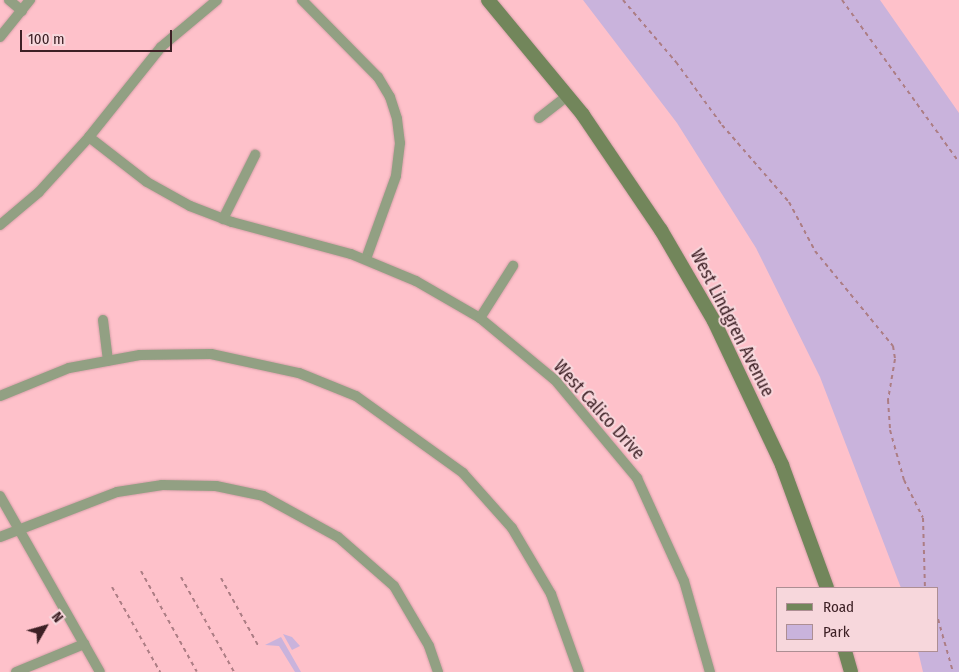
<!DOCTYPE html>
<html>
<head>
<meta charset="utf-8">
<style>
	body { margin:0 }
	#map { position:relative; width:959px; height:672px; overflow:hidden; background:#fec1ca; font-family:"Fira Sans Condensed",sans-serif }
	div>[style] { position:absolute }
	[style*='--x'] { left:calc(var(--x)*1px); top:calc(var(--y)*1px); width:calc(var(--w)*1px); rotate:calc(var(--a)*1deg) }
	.green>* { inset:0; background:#c9b3dc }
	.path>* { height:2px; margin-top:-1px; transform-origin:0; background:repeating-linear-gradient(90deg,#ac7d84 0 4px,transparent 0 8px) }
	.roads { filter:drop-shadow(0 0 1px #d7a1a9) drop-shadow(0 0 1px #d7a1a9) }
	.street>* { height:10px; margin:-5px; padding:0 5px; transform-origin:5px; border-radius:5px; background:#92a083 }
	.secondary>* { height:14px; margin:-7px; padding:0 7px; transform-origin:7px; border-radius:7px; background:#72865b }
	span { translate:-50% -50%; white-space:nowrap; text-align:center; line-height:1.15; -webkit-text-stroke:4px #f7d7dc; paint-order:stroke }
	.street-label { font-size:18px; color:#3d2025 }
	.legend { position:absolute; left:776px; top:587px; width:162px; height:65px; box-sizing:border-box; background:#f7d7dc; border:1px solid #ad8e93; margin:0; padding:6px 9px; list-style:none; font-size:15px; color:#3d2025 }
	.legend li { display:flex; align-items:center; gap:10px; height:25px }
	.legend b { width:25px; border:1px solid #ad8e93 }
	.north { position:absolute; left:20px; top:602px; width:50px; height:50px; -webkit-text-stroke:4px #f7d7dc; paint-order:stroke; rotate:52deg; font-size:14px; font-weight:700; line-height:20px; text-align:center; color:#3d2025 }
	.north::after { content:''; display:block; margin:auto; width:18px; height:22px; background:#3d2025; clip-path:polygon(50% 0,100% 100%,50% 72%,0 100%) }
	.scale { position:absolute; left:20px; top:30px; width:152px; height:22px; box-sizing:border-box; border:2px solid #3d2025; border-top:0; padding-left:6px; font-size:15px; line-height:18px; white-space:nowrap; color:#3d2025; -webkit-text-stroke:4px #f7d7dc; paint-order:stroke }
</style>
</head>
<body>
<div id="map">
	<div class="green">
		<div style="clip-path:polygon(583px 0,880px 0,959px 113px,959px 672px,923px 672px,918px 651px,938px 651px,938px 588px,901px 588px,820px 377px,756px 248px,677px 123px)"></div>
		<div style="clip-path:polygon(283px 634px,292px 637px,300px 646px,292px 650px)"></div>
		<div style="clip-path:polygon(281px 637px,301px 672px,295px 672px,279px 646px,265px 645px)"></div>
	</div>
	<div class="path">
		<div style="--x:623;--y:0;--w:82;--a:49.5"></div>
		<div style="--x:676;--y:62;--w:78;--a:53.9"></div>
		<div style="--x:722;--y:125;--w:102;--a:49"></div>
		<div style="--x:789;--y:202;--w:55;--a:62"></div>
		<div style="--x:815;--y:251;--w:123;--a:50.6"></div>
		<div style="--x:893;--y:346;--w:13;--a:81"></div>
		<div style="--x:895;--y:359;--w:42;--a:99.7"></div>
		<div style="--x:888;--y:400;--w:30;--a:86"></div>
		<div style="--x:890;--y:430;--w:52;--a:74.4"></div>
		<div style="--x:904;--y:480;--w:42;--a:63.4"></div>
		<div style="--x:923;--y:518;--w:70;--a:88.4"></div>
		<div style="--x:842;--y:0;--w:200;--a:54.2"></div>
		<div style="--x:141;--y:571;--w:115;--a:61"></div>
		<div style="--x:181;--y:577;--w:109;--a:60.8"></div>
		<div style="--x:221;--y:578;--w:79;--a:61.2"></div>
		<div style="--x:112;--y:587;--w:98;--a:60.5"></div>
		<div style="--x:938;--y:619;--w:55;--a:74.2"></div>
	</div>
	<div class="roads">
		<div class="street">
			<div style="--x:9;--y:0;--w:17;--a:40"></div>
			<div style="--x:302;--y:0;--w:108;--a:45.4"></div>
			<div style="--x:378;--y:77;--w:23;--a:59"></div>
			<div style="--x:390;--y:97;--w:23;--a:72"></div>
			<div style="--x:397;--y:119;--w:24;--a:83"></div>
			<div style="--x:400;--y:143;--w:33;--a:97"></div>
			<div style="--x:396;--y:176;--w:88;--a:109.9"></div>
			<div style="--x:0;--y:37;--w:48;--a:-51"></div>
			<div style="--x:539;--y:118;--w:37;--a:-38"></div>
			<div style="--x:89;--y:137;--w:73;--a:37.8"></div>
			<div style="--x:147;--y:182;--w:49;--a:29.2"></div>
			<div style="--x:190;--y:206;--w:45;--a:20.9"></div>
			<div style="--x:232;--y:222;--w:123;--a:15.1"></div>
			<div style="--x:351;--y:254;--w:70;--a:22.6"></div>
			<div style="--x:416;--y:281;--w:74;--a:30"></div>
			<div style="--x:480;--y:318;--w:97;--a:39.6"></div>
			<div style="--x:555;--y:380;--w:128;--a:50.1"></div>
			<div style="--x:637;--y:478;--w:113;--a:65.5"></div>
			<div style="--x:684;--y:581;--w:95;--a:74.1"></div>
			<div style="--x:223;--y:219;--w:72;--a:-63.4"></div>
			<div style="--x:0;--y:225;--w:51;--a:-40.2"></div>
			<div style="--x:39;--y:192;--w:74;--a:-47.7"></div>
			<div style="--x:89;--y:137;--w:115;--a:-51.3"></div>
			<div style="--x:161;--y:47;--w:73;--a:-40"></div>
			<div style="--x:480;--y:318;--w:62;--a:-57.6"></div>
			<div style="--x:103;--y:320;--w:41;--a:83"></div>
			<div style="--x:0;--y:396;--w:74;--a:-22.1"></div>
			<div style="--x:69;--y:368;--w:72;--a:-10.4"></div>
			<div style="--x:140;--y:355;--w:71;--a:-0.8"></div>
			<div style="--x:211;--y:354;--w:90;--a:12.2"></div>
			<div style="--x:299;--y:373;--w:61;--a:22"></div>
			<div style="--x:356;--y:396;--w:132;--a:35.7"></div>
			<div style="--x:463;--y:473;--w:74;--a:48.3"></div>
			<div style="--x:512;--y:528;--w:77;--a:59.4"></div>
			<div style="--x:551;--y:594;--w:83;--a:70.3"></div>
			<div style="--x:0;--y:496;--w:202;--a:60.4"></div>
			<div style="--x:0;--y:537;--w:125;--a:-21"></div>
			<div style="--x:117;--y:492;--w:46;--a:-8.8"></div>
			<div style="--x:162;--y:485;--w:54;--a:1.1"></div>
			<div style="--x:216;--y:486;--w:48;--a:12"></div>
			<div style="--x:263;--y:496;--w:85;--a:28.7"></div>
			<div style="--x:338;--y:537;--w:74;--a:41.2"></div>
			<div style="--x:394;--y:586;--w:69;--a:59.7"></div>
			<div style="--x:429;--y:646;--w:28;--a:71"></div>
			<div style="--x:16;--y:672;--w:74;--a:-22.4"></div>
		</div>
		<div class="secondary">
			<div style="--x:488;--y:0;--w:149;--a:50.4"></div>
			<div style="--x:583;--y:115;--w:139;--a:55.9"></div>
			<div style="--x:661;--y:230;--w:105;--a:59.8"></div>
			<div style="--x:714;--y:321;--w:159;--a:64.7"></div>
			<div style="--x:782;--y:465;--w:131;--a:69.9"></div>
			<div style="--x:845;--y:651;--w:22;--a:74"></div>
		</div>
	</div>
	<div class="street-label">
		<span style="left:732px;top:323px;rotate:63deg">West Lindgren Avenue</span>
		<span style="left:599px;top:410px;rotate:48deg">West Calico Drive</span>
	</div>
	<ul class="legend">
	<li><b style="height:6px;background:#72865b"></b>Road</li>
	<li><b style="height:14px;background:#c9b3dc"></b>Park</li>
	</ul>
	<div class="north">N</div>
	<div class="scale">100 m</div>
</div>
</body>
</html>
